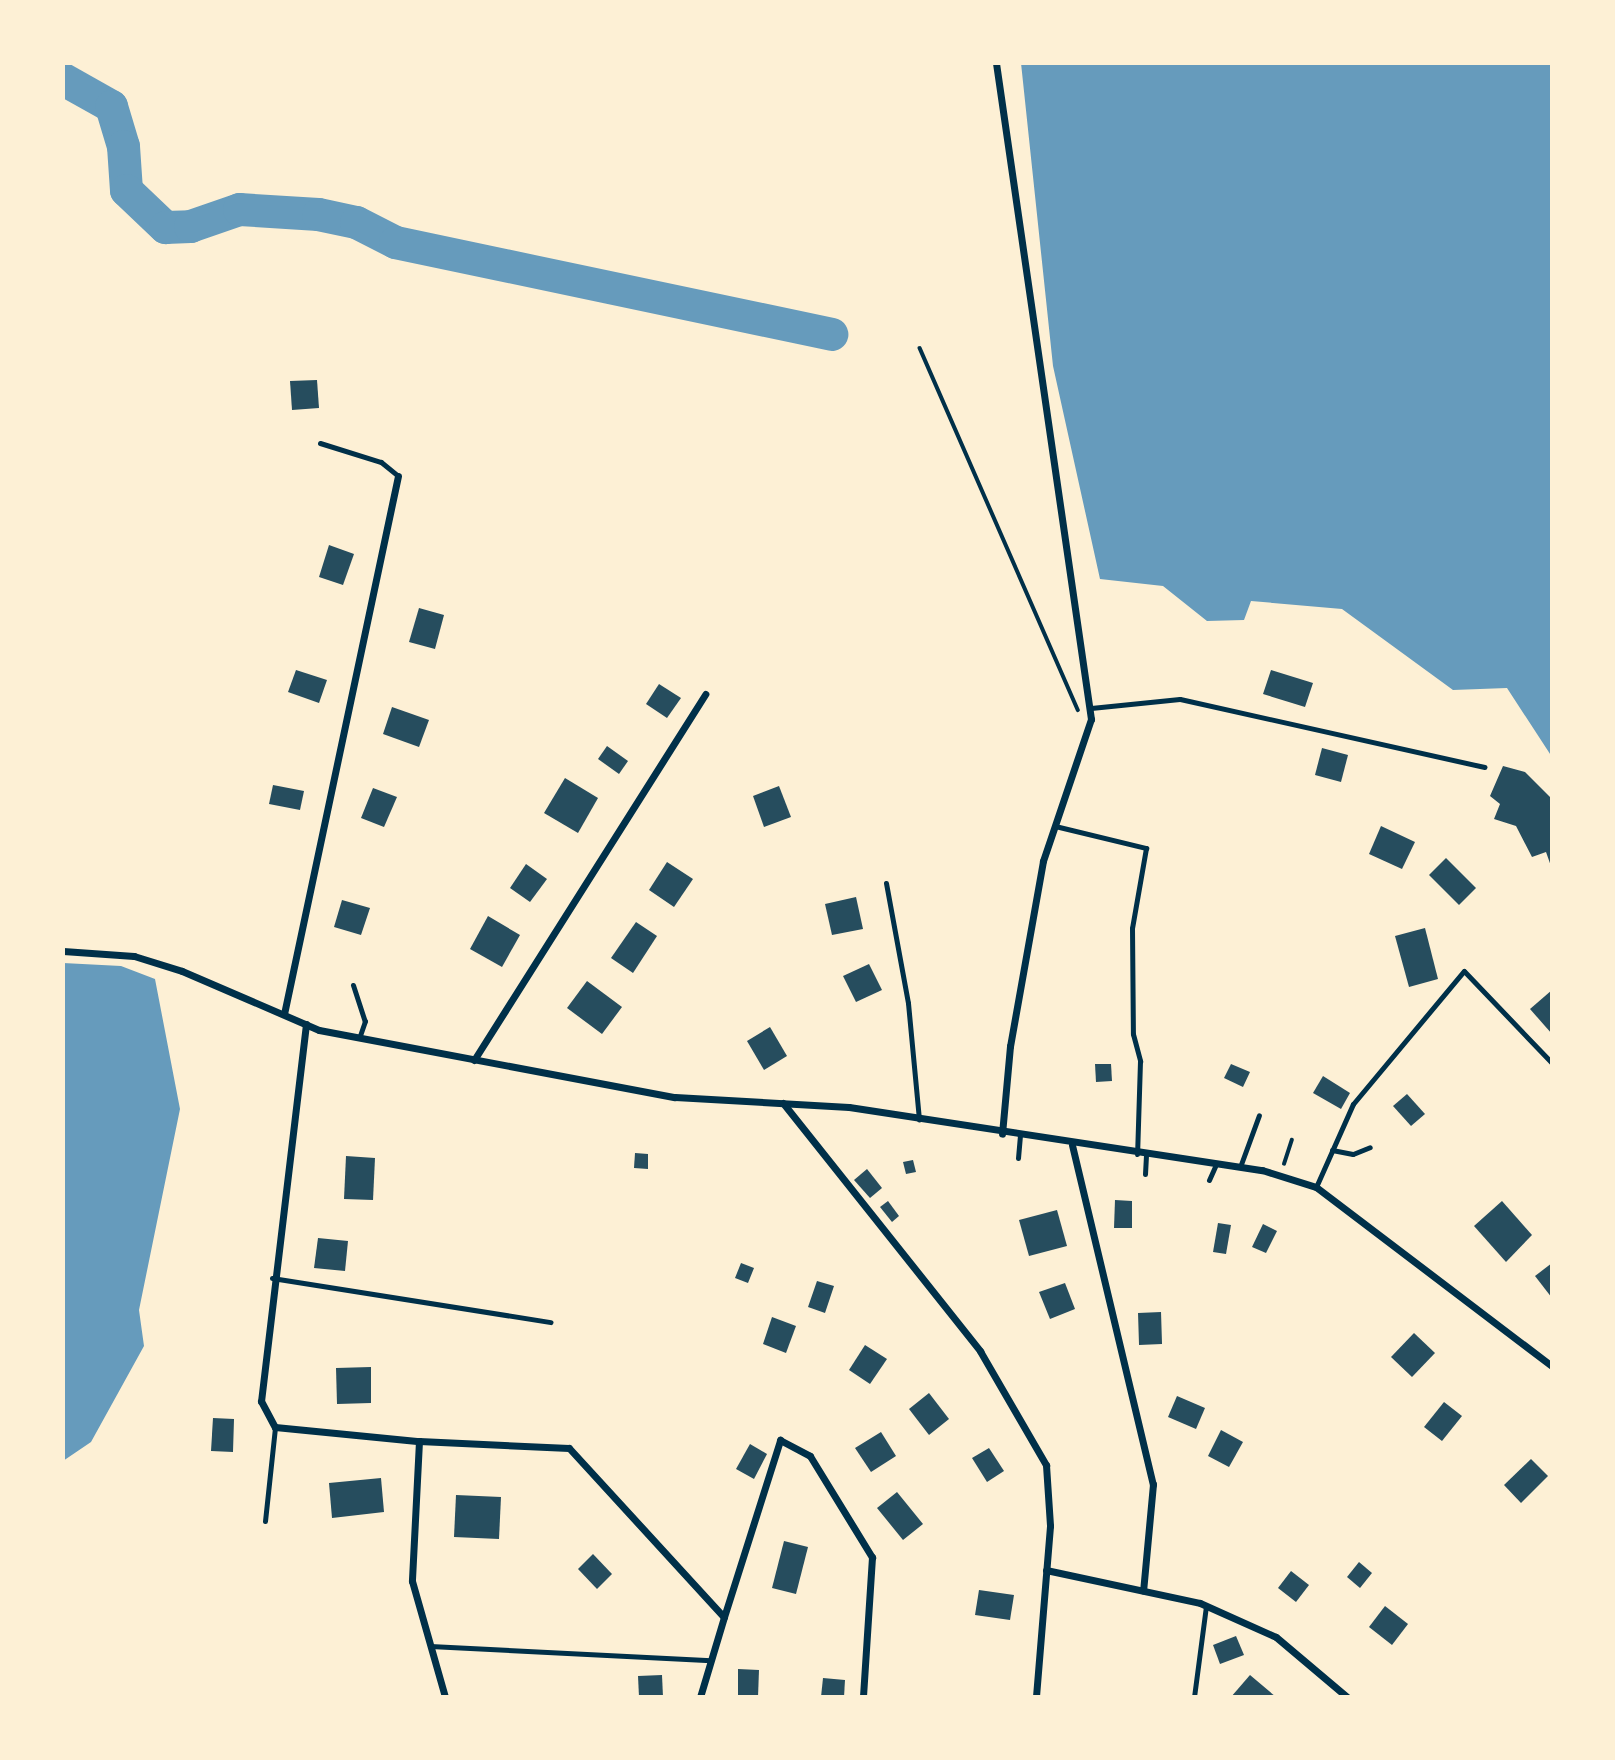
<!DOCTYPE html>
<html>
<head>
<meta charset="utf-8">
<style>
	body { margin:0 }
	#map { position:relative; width:1615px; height:1760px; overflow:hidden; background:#fdf0d5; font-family:Manrope,sans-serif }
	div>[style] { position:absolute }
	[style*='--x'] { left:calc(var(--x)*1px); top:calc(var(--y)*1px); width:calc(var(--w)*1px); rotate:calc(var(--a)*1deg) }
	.water>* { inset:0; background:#669bbc }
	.river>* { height:33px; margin:-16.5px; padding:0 16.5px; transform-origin:16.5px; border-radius:16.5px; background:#669bbc }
	.building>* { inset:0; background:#264d5e }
	.path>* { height:3.5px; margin:-1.75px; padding:0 1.75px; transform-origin:1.75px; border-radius:1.75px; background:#003049 }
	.service>* { height:5px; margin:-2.5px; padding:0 2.5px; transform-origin:2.5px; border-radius:2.5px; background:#003049 }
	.minor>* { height:7px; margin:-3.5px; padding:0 3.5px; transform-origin:3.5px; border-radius:3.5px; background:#003049 }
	span { translate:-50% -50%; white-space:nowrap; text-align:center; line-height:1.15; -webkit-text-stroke:5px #fdf0d5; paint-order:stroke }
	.frame { position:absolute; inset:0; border:65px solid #fdf0d5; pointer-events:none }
</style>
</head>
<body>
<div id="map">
	<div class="water">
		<div style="clip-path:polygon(1021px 63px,1552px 63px,1552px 757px,1507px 688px,1453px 690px,1342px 609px,1251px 601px,1244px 620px,1207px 621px,1163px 586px,1100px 579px,1053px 366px)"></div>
		<div style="clip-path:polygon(63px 963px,121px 966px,155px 979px,180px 1109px,139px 1310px,144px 1346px,91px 1442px,63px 1461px)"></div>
	</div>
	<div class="river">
		<div style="--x:63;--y:79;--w:55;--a:29.4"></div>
		<div style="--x:111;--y:106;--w:42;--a:73.3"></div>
		<div style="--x:123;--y:146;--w:44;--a:86.1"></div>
		<div style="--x:126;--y:190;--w:54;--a:43.5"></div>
		<div style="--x:165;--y:227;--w:25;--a:-2"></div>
		<div style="--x:190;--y:226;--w:52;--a:-19.1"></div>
		<div style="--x:239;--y:209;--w:79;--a:3.6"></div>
		<div style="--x:318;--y:214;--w:39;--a:12"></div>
		<div style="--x:356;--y:222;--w:44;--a:27.1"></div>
		<div style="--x:395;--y:242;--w:446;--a:11.9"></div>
	</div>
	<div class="building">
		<div style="clip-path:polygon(317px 380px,319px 408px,292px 410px,290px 381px)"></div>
		<div style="clip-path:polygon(329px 545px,354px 554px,343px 585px,319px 577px)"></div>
		<div style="clip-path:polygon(419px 608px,444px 615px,435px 649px,409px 642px)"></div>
		<div style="clip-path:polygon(296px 670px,327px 680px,319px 703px,288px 692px)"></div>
		<div style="clip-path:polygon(1271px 670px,1313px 683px,1305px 707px,1263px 694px)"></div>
		<div style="clip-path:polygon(659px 684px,681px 698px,667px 718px,646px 704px)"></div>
		<div style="clip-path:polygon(392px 707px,429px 720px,419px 747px,383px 734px)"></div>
		<div style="clip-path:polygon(607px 746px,628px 761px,619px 774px,598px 759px)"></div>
		<div style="clip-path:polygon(1322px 748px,1348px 755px,1341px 782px,1315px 775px)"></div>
		<div style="clip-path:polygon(1503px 766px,1525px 772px,1552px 799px,1552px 869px,1546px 852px,1532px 857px,1516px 826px,1494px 819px,1500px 804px,1490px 796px)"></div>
		<div style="clip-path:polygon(565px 778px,598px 798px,578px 833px,544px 813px)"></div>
		<div style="clip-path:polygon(273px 785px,304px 791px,300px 810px,269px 804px)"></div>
		<div style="clip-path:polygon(779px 786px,791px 817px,764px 827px,753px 796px)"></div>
		<div style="clip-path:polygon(373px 788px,397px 797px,384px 827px,361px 818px)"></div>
		<div style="clip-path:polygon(1381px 826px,1415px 842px,1402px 869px,1369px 854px)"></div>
		<div style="clip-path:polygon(1446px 858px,1476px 888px,1459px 905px,1429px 875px)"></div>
		<div style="clip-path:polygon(667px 862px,693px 879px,674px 907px,649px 890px)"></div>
		<div style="clip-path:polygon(526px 864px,547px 879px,530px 902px,510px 888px)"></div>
		<div style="clip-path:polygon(856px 897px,863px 929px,832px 935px,825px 904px)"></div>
		<div style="clip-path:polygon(342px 900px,370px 908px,361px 935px,334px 927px)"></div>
		<div style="clip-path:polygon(488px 916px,520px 935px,502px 967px,470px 949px)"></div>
		<div style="clip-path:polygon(636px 922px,657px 936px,633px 973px,611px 958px)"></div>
		<div style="clip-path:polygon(1425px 928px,1438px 979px,1409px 987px,1395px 936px)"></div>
		<div style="clip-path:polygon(869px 964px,882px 990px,856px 1002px,843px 976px)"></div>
		<div style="clip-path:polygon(587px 981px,622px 1007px,602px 1034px,567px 1008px)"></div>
		<div style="clip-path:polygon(1552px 990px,1552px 1034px,1530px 1009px)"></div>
		<div style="clip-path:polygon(770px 1027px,787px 1056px,764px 1070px,747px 1041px)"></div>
		<div style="clip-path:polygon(1095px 1064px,1111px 1064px,1112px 1081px,1096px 1082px)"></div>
		<div style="clip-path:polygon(1231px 1064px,1250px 1072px,1243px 1087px,1224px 1078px)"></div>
		<div style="clip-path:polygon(1323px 1076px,1350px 1093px,1341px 1109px,1313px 1093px)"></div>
		<div style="clip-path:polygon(1407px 1094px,1425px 1114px,1411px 1126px,1393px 1106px)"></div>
		<div style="clip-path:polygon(635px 1153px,648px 1154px,648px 1169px,634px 1168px)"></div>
		<div style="clip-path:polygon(346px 1156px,375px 1158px,373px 1200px,344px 1199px)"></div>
		<div style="clip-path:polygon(913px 1160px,916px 1172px,906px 1174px,903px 1162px)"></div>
		<div style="clip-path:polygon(867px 1169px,882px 1188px,870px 1198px,854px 1180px)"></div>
		<div style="clip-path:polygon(1115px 1200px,1132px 1201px,1132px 1228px,1114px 1228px)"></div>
		<div style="clip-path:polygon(888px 1201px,899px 1216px,892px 1222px,880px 1207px)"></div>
		<div style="clip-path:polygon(1502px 1201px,1532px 1235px,1506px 1262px,1474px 1226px)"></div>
		<div style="clip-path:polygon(1057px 1210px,1067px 1246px,1029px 1256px,1019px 1220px)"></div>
		<div style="clip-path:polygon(1218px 1223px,1231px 1225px,1226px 1254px,1213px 1252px)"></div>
		<div style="clip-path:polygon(1263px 1224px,1277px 1231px,1266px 1253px,1252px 1247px)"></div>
		<div style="clip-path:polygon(318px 1238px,348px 1241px,345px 1271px,314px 1268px)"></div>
		<div style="clip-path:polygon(741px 1263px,754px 1268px,748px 1283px,735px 1278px)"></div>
		<div style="clip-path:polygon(1552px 1263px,1552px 1298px,1535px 1276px)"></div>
		<div style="clip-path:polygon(817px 1281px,834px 1286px,825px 1313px,808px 1307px)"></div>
		<div style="clip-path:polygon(1065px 1283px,1075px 1309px,1050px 1319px,1039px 1292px)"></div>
		<div style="clip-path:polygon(1161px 1312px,1162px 1344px,1139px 1345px,1138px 1313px)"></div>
		<div style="clip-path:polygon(772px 1317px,796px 1326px,786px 1353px,763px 1344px)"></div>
		<div style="clip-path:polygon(1414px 1333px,1435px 1353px,1412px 1377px,1391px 1357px)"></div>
		<div style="clip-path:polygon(865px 1345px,887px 1359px,870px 1384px,849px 1370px)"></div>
		<div style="clip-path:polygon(371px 1367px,371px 1403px,337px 1404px,336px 1368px)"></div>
		<div style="clip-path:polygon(929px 1393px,949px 1419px,929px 1435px,909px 1409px)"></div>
		<div style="clip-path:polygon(1177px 1396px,1205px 1408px,1196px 1429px,1168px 1417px)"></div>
		<div style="clip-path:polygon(1444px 1402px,1462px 1416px,1442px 1441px,1424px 1427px)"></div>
		<div style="clip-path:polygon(213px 1418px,234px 1419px,233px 1452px,211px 1451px)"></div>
		<div style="clip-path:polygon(1221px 1430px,1243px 1442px,1229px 1467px,1208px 1456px)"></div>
		<div style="clip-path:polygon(881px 1432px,896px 1456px,871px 1472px,855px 1448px)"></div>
		<div style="clip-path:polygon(750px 1444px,767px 1454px,754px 1479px,736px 1469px)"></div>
		<div style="clip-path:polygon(989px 1448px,1004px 1471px,987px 1482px,972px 1458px)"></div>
		<div style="clip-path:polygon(1531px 1459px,1548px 1476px,1521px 1503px,1504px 1485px)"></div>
		<div style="clip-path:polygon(381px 1478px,384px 1512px,332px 1518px,329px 1483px)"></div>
		<div style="clip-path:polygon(897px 1492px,923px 1524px,903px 1540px,877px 1508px)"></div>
		<div style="clip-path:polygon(456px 1495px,501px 1497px,499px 1539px,454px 1537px)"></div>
		<div style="clip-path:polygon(784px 1541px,808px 1547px,796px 1594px,772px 1588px)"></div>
		<div style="clip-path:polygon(593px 1554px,612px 1574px,597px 1589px,578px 1569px)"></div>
		<div style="clip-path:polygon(1359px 1562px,1372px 1573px,1360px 1588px,1347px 1577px)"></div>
		<div style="clip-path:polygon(1291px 1571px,1309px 1585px,1296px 1602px,1278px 1588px)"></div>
		<div style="clip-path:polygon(979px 1590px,1014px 1595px,1010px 1620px,975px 1615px)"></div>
		<div style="clip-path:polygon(1385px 1606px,1408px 1624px,1392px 1645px,1369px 1627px)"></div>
		<div style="clip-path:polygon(1236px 1636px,1244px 1655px,1220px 1664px,1213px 1645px)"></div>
		<div style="clip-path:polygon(738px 1669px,759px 1670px,758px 1697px,738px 1697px)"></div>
		<div style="clip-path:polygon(662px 1675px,663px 1697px,639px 1697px,638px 1676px)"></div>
		<div style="clip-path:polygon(1250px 1675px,1276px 1697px,1231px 1697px)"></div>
		<div style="clip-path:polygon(823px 1678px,845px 1680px,844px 1697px,821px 1697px)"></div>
	</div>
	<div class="path">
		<div style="--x:920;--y:348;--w:395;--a:66.4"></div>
		<div style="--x:1284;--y:1164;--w:25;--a:-72"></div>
	</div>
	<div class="service">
		<div style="--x:320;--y:443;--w:64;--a:17.3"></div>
		<div style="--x:381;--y:462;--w:22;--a:39"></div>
		<div style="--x:1091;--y:708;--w:89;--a:-5.8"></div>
		<div style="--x:1180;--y:699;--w:312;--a:12.6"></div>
		<div style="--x:1055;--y:826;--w:94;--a:13.6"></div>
		<div style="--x:1146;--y:848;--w:81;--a:99.9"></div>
		<div style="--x:1132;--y:928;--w:106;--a:89.5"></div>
		<div style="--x:1133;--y:1034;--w:28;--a:75"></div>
		<div style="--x:1140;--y:1061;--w:93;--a:91.8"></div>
		<div style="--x:886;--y:883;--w:122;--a:79.6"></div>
		<div style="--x:908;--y:1003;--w:117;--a:84.6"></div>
		<div style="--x:353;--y:985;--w:38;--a:72"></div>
		<div style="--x:365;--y:1021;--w:18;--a:109"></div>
		<div style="--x:1332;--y:1150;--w:21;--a:11"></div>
		<div style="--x:1353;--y:1154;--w:18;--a:-22"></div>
		<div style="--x:1018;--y:1158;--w:22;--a:-85"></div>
		<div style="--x:1240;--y:1167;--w:55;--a:-69.9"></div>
		<div style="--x:1145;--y:1174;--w:19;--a:-87"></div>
		<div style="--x:1209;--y:1180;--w:17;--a:-66"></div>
		<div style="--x:1316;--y:1187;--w:91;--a:-66"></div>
		<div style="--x:1353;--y:1104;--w:173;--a:-50.2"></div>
		<div style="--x:1464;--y:971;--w:127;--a:46.3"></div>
		<div style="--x:272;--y:1278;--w:282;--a:9"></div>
		<div style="--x:265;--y:1521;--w:95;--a:-83.9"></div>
		<div style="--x:430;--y:1646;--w:281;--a:2.9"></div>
		<div style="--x:1194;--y:1697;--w:92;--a:-82.5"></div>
	</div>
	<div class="minor">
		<div style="--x:996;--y:63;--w:663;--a:81.76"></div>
		<div style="--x:1091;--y:719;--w:150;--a:108.7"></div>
		<div style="--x:1043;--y:861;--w:188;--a:100.1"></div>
		<div style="--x:1010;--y:1046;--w:88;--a:95.2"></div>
		<div style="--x:63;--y:951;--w:71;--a:4"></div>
		<div style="--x:134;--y:956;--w:50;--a:17.4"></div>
		<div style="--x:182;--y:971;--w:149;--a:23.3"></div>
		<div style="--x:319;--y:1030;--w:362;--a:10.7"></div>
		<div style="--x:675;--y:1097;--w:174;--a:3.3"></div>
		<div style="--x:849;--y:1107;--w:418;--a:8.7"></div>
		<div style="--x:1262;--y:1170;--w:57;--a:17.5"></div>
		<div style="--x:1316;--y:1187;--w:296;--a:37.2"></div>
		<div style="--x:284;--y:1014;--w:550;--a:-78.04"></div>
		<div style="--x:306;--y:1024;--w:380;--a:96.8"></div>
		<div style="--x:261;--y:1401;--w:30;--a:62"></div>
		<div style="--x:275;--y:1427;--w:145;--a:5.6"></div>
		<div style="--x:419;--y:1441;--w:140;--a:92.9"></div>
		<div style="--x:412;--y:1581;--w:121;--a:74.1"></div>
		<div style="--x:474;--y:1060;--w:433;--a:-57.7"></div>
		<div style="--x:783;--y:1103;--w:317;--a:51.5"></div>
		<div style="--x:980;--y:1351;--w:132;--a:59.9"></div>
		<div style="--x:1046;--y:1465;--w:61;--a:86.2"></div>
		<div style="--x:1050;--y:1526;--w:172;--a:94.7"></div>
		<div style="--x:1072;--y:1145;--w:349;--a:76.6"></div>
		<div style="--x:1153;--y:1484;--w:107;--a:95.3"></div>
		<div style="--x:419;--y:1441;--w:150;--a:2.7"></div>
		<div style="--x:569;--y:1448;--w:229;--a:47.5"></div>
		<div style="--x:724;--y:1617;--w:84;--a:106.7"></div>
		<div style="--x:1046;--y:1570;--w:157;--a:12.1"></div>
		<div style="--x:1200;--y:1603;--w:83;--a:24.1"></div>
		<div style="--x:1276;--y:1637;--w:93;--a:40.2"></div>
		<div style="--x:724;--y:1617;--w:186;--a:-72.4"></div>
		<div style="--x:780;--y:1440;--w:34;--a:28"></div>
		<div style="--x:810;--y:1456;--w:119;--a:58.5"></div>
		<div style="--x:872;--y:1557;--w:140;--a:93.7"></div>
	</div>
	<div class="frame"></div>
</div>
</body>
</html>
